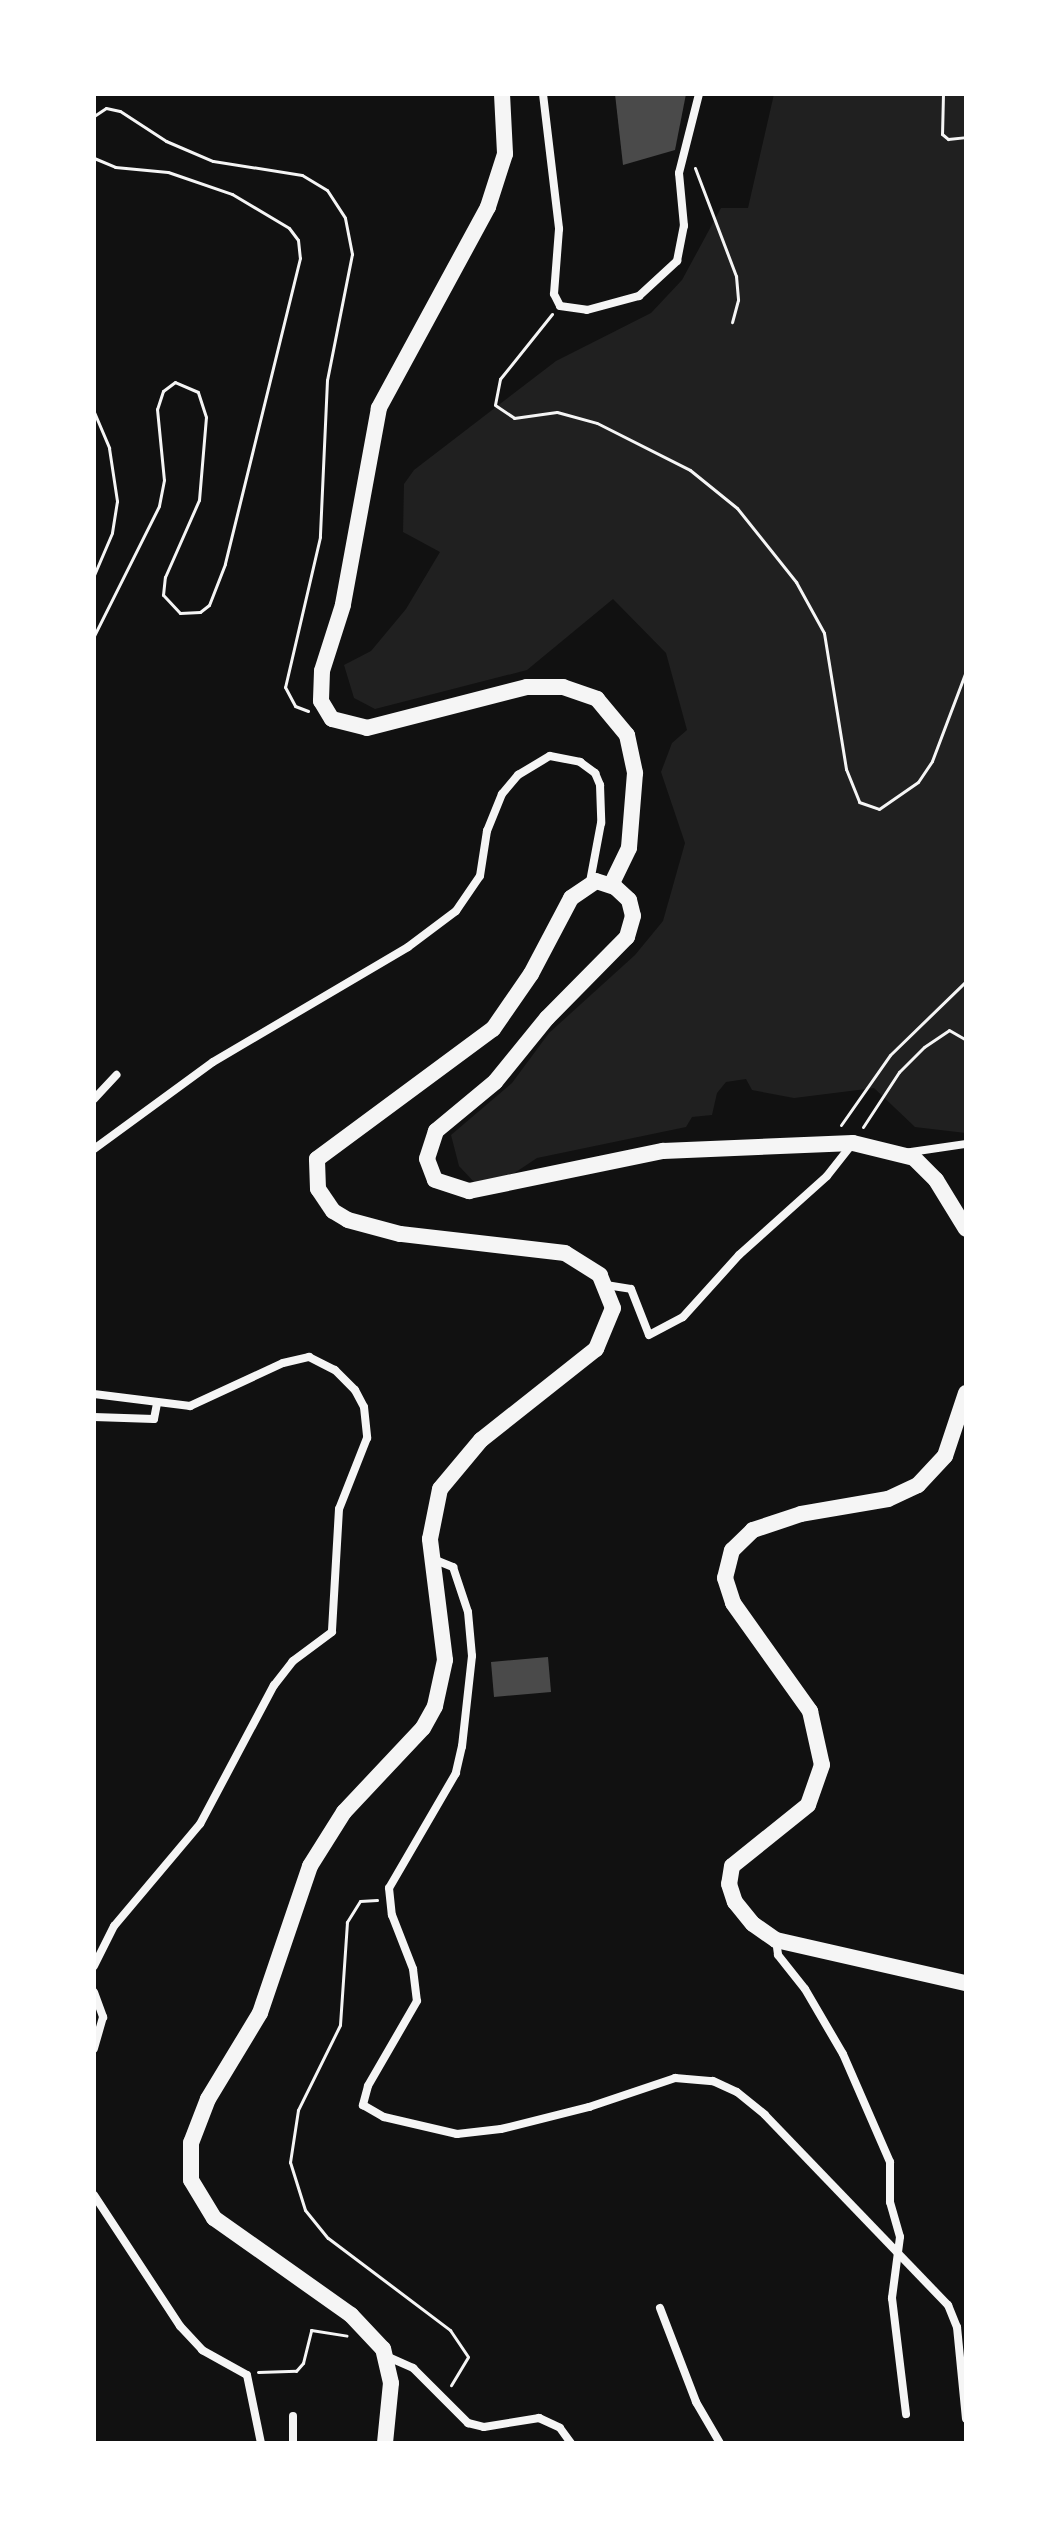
<!DOCTYPE html>
<html>
<head>
<meta charset="utf-8">
<style>
	body { margin:0 }
	#map { position:relative; width:1060px; height:2537px; overflow:hidden; background:#111; font-family:"Source Sans 3",sans-serif }
	div>[style] { position:absolute }
	[style*='--x'] { left:calc(var(--x)*1px); top:calc(var(--y)*1px); width:calc(var(--w)*1px); rotate:calc(var(--a)*1deg) }
	.green>* { inset:0; background:#202020 }
	.building>* { inset:0; background:#4a4a4a }
	.path>* { height:3px; margin:-1.5px; padding:0 1.5px; transform-origin:1.5px; border-radius:1.5px; background:#f5f5f5 }
	.minor>* { height:8px; margin:-4px; padding:0 4px; transform-origin:4px; border-radius:4px; background:#f5f5f5 }
	.secondary>* { height:16px; margin:-8px; padding:0 8px; transform-origin:8px; border-radius:8px; background:#f5f5f5 }
	span { translate:-50% -50%; white-space:nowrap; text-align:center; line-height:1.15; -webkit-text-stroke:8px #fff; paint-order:stroke }
	.frame { position:absolute; inset:0; border:96px solid #fff; pointer-events:none }
</style>
</head>
<body>
<div id="map">
	<div class="green">
		<div style="clip-path:polygon(774px 94px,966px 94px,966px 1133px,915px 1127px,874px 1088px,794px 1098px,752px 1090px,746px 1079px,726px 1082px,717px 1093px,712px 1115px,692px 1117px,686px 1127px,537px 1158px,513px 1174px,474px 1182px,459px 1166px,451px 1135px,512px 1083px,549px 1033px,635px 955px,663px 921px,685px 843px,661px 772px,672px 743px,687px 730px,666px 653px,613px 599px,527px 670px,375px 709px,354px 698px,344px 665px,371px 651px,406px 609px,440px 552px,403px 532px,404px 484px,414px 470px,556px 361px,651px 313px,682px 280px,721px 208px,748px 208px)"></div>
	</div>
	<div class="building">
		<div style="clip-path:polygon(615px 94px,686px 94px,675px 150px,623px 165px)"></div>
		<div style="clip-path:polygon(548px 1657px,551px 1692px,494px 1697px,491px 1662px)"></div>
	</div>
	<div class="path">
		<div style="--x:943;--y:94;--w:40;--a:91.4"></div>
		<div style="--x:942;--y:134;--w:8;--a:40"></div>
		<div style="--x:948;--y:139;--w:18;--a:-6"></div>
		<div style="--x:94;--y:116;--w:14;--a:-34"></div>
		<div style="--x:106;--y:108;--w:14;--a:12"></div>
		<div style="--x:120;--y:111;--w:55;--a:33.1"></div>
		<div style="--x:166;--y:141;--w:51;--a:23.1"></div>
		<div style="--x:213;--y:161;--w:90;--a:8.9"></div>
		<div style="--x:302;--y:175;--w:29;--a:31"></div>
		<div style="--x:327;--y:190;--w:33;--a:57"></div>
		<div style="--x:345;--y:218;--w:37;--a:79"></div>
		<div style="--x:352;--y:254;--w:128;--a:101.2"></div>
		<div style="--x:327;--y:380;--w:157;--a:92.6"></div>
		<div style="--x:320;--y:537;--w:154;--a:103.1"></div>
		<div style="--x:285;--y:687;--w:21;--a:62"></div>
		<div style="--x:295;--y:706;--w:14;--a:21"></div>
		<div style="--x:94;--y:158;--w:23;--a:23"></div>
		<div style="--x:115;--y:167;--w:53;--a:5.4"></div>
		<div style="--x:168;--y:172;--w:68;--a:19"></div>
		<div style="--x:232;--y:194;--w:66;--a:30.8"></div>
		<div style="--x:289;--y:228;--w:15;--a:53"></div>
		<div style="--x:298;--y:240;--w:18;--a:84"></div>
		<div style="--x:300;--y:258;--w:315;--a:103.8"></div>
		<div style="--x:225;--y:564;--w:44;--a:111.3"></div>
		<div style="--x:209;--y:605;--w:11;--a:142"></div>
		<div style="--x:200;--y:612;--w:20;--a:177"></div>
		<div style="--x:180;--y:613;--w:25;--a:-133"></div>
		<div style="--x:163;--y:595;--w:18;--a:-84"></div>
		<div style="--x:165;--y:577;--w:84;--a:-66.2"></div>
		<div style="--x:199;--y:500;--w:83;--a:-85.2"></div>
		<div style="--x:206;--y:417;--w:26;--a:-108"></div>
		<div style="--x:198;--y:392;--w:25;--a:-157"></div>
		<div style="--x:175;--y:382;--w:15;--a:143"></div>
		<div style="--x:163;--y:391;--w:19;--a:108"></div>
		<div style="--x:157;--y:409;--w:71;--a:84.4"></div>
		<div style="--x:164;--y:480;--w:26;--a:101"></div>
		<div style="--x:159;--y:506;--w:145;--a:116.6"></div>
		<div style="--x:695;--y:168;--w:116;--a:69.2"></div>
		<div style="--x:736;--y:276;--w:24;--a:85"></div>
		<div style="--x:738;--y:300;--w:23;--a:105"></div>
		<div style="--x:552;--y:314;--w:83;--a:128.7"></div>
		<div style="--x:500;--y:379;--w:26;--a:101"></div>
		<div style="--x:495;--y:405;--w:23;--a:34"></div>
		<div style="--x:514;--y:418;--w:43;--a:-7.9"></div>
		<div style="--x:557;--y:412;--w:41;--a:15.4"></div>
		<div style="--x:597;--y:423;--w:104;--a:26.8"></div>
		<div style="--x:690;--y:470;--w:60;--a:39"></div>
		<div style="--x:737;--y:508;--w:95;--a:51.4"></div>
		<div style="--x:796;--y:582;--w:58;--a:61.2"></div>
		<div style="--x:824;--y:633;--w:138;--a:80.8"></div>
		<div style="--x:846;--y:769;--w:35;--a:68"></div>
		<div style="--x:859;--y:802;--w:21;--a:19"></div>
		<div style="--x:879;--y:809;--w:47;--a:-34.7"></div>
		<div style="--x:918;--y:782;--w:25;--a:-56"></div>
		<div style="--x:932;--y:761;--w:96;--a:-69.3"></div>
		<div style="--x:94;--y:412;--w:39;--a:67"></div>
		<div style="--x:109;--y:448;--w:54;--a:81.4"></div>
		<div style="--x:117;--y:501;--w:32;--a:99"></div>
		<div style="--x:112;--y:533;--w:46;--a:113.2"></div>
		<div style="--x:841;--y:1125;--w:85;--a:-55"></div>
		<div style="--x:890;--y:1055;--w:106;--a:-44.2"></div>
		<div style="--x:863;--y:1127;--w:66;--a:-56.8"></div>
		<div style="--x:899;--y:1072;--w:35;--a:-45"></div>
		<div style="--x:924;--y:1047;--w:30;--a:-34"></div>
		<div style="--x:949;--y:1030;--w:20;--a:30"></div>
		<div style="--x:377;--y:1900;--w:17;--a:177"></div>
		<div style="--x:360;--y:1901;--w:25;--a:122"></div>
		<div style="--x:347;--y:1922;--w:103;--a:93.9"></div>
		<div style="--x:340;--y:2025;--w:95;--a:116.3"></div>
		<div style="--x:298;--y:2110;--w:53;--a:98.7"></div>
		<div style="--x:290;--y:2162;--w:50;--a:72.6"></div>
		<div style="--x:305;--y:2210;--w:36;--a:51"></div>
		<div style="--x:328;--y:2238;--w:153;--a:37"></div>
		<div style="--x:450;--y:2330;--w:32;--a:56"></div>
		<div style="--x:468;--y:2357;--w:33;--a:121"></div>
		<div style="--x:258;--y:2372;--w:38;--a:-2"></div>
		<div style="--x:296;--y:2371;--w:11;--a:-49"></div>
		<div style="--x:303;--y:2363;--w:34;--a:-76"></div>
		<div style="--x:311;--y:2330;--w:36;--a:9"></div>
	</div>
	<div class="minor">
		<div style="--x:543;--y:94;--w:136;--a:83.2"></div>
		<div style="--x:559;--y:229;--w:65;--a:94.4"></div>
		<div style="--x:554;--y:294;--w:13;--a:63"></div>
		<div style="--x:560;--y:306;--w:27;--a:8"></div>
		<div style="--x:587;--y:310;--w:54;--a:-15.1"></div>
		<div style="--x:639;--y:296;--w:52;--a:-42.6"></div>
		<div style="--x:677;--y:261;--w:36;--a:-79"></div>
		<div style="--x:684;--y:226;--w:53;--a:-95.4"></div>
		<div style="--x:679;--y:173;--w:81;--a:-75.8"></div>
		<div style="--x:94;--y:1099;--w:33;--a:-47"></div>
		<div style="--x:94;--y:1149;--w:147;--a:-36.2"></div>
		<div style="--x:213;--y:1062;--w:226;--a:-30.5"></div>
		<div style="--x:408;--y:947;--w:60;--a:-36.9"></div>
		<div style="--x:456;--y:911;--w:42;--a:-55.6"></div>
		<div style="--x:480;--y:876;--w:46;--a:-81.2"></div>
		<div style="--x:487;--y:831;--w:40;--a:-68"></div>
		<div style="--x:502;--y:794;--w:25;--a:-50"></div>
		<div style="--x:518;--y:775;--w:37;--a:-31"></div>
		<div style="--x:550;--y:756;--w:31;--a:11"></div>
		<div style="--x:580;--y:762;--w:19;--a:36"></div>
		<div style="--x:595;--y:773;--w:13;--a:67"></div>
		<div style="--x:600;--y:785;--w:38;--a:88"></div>
		<div style="--x:601;--y:823;--w:60;--a:100.6"></div>
		<div style="--x:904;--y:1153;--w:63;--a:-8.3"></div>
		<div style="--x:606;--y:1285;--w:25;--a:9"></div>
		<div style="--x:631;--y:1289;--w:49;--a:68.6"></div>
		<div style="--x:649;--y:1335;--w:38;--a:-28"></div>
		<div style="--x:683;--y:1317;--w:84;--a:-47.9"></div>
		<div style="--x:739;--y:1255;--w:118;--a:-41.9"></div>
		<div style="--x:827;--y:1176;--w:42;--a:-51.8"></div>
		<div style="--x:94;--y:1394;--w:97;--a:7.1"></div>
		<div style="--x:190;--y:1406;--w:102;--a:-24.8"></div>
		<div style="--x:283;--y:1363;--w:27;--a:-13"></div>
		<div style="--x:309;--y:1357;--w:29;--a:27"></div>
		<div style="--x:335;--y:1370;--w:28;--a:45"></div>
		<div style="--x:355;--y:1390;--w:19;--a:62"></div>
		<div style="--x:364;--y:1407;--w:31;--a:84"></div>
		<div style="--x:367;--y:1438;--w:76;--a:111.5"></div>
		<div style="--x:339;--y:1509;--w:123;--a:93.3"></div>
		<div style="--x:332;--y:1632;--w:49;--a:143.4"></div>
		<div style="--x:293;--y:1661;--w:31;--a:128"></div>
		<div style="--x:274;--y:1685;--w:157;--a:118"></div>
		<div style="--x:200;--y:1824;--w:133;--a:130.1"></div>
		<div style="--x:114;--y:1926;--w:45;--a:116.6"></div>
		<div style="--x:94;--y:1417;--w:60;--a:1.9"></div>
		<div style="--x:154;--y:1419;--w:15;--a:-79"></div>
		<div style="--x:433;--y:1559;--w:22;--a:22"></div>
		<div style="--x:453;--y:1567;--w:47;--a:71.6"></div>
		<div style="--x:468;--y:1612;--w:44;--a:84.8"></div>
		<div style="--x:472;--y:1656;--w:91;--a:96.3"></div>
		<div style="--x:462;--y:1746;--w:28;--a:103"></div>
		<div style="--x:456;--y:1773;--w:133;--a:120.2"></div>
		<div style="--x:389;--y:1888;--w:27;--a:84"></div>
		<div style="--x:392;--y:1915;--w:58;--a:68.7"></div>
		<div style="--x:413;--y:1969;--w:32;--a:83"></div>
		<div style="--x:417;--y:2001;--w:98;--a:120"></div>
		<div style="--x:368;--y:2086;--w:20;--a:105"></div>
		<div style="--x:363;--y:2105;--w:24;--a:30"></div>
		<div style="--x:384;--y:2117;--w:75;--a:13.1"></div>
		<div style="--x:457;--y:2134;--w:44;--a:-6.5"></div>
		<div style="--x:501;--y:2129;--w:91;--a:-14"></div>
		<div style="--x:589;--y:2107;--w:91;--a:-18.6"></div>
		<div style="--x:675;--y:2078;--w:38;--a:5"></div>
		<div style="--x:713;--y:2081;--w:26;--a:25"></div>
		<div style="--x:737;--y:2092;--w:36;--a:39"></div>
		<div style="--x:765;--y:2115;--w:264;--a:46.1"></div>
		<div style="--x:948;--y:2305;--w:24;--a:68"></div>
		<div style="--x:957;--y:2327;--w:92;--a:84.4"></div>
		<div style="--x:776;--y:1940;--w:15;--a:82"></div>
		<div style="--x:778;--y:1955;--w:43;--a:51.5"></div>
		<div style="--x:805;--y:1989;--w:75;--a:59.7"></div>
		<div style="--x:843;--y:2054;--w:118;--a:66.5"></div>
		<div style="--x:890;--y:2162;--w:40;--a:90"></div>
		<div style="--x:890;--y:2202;--w:36;--a:74"></div>
		<div style="--x:900;--y:2237;--w:62;--a:97.5"></div>
		<div style="--x:892;--y:2298;--w:117;--a:83.1"></div>
		<div style="--x:94;--y:1992;--w:27;--a:70"></div>
		<div style="--x:103;--y:2017;--w:33;--a:106"></div>
		<div style="--x:94;--y:2195;--w:157;--a:56.7"></div>
		<div style="--x:180;--y:2326;--w:33;--a:47"></div>
		<div style="--x:202;--y:2350;--w:51;--a:29.1"></div>
		<div style="--x:247;--y:2375;--w:69;--a:78.4"></div>
		<div style="--x:660;--y:2308;--w:101;--a:69"></div>
		<div style="--x:696;--y:2402;--w:48;--a:59.7"></div>
		<div style="--x:386;--y:2356;--w:30;--a:24"></div>
		<div style="--x:413;--y:2368;--w:78;--a:45"></div>
		<div style="--x:468;--y:2423;--w:16;--a:14"></div>
		<div style="--x:484;--y:2427;--w:56;--a:-9.3"></div>
		<div style="--x:539;--y:2418;--w:23;--a:25"></div>
		<div style="--x:560;--y:2428;--w:19;--a:54"></div>
		<div style="--x:293;--y:2443;--w:27;--a:-90"></div>
	</div>
	<div class="secondary">
		<div style="--x:502;--y:94;--w:60;--a:87.1"></div>
		<div style="--x:505;--y:154;--w:56;--a:107.8"></div>
		<div style="--x:488;--y:207;--w:229;--a:118.5"></div>
		<div style="--x:379;--y:408;--w:200;--a:100.4"></div>
		<div style="--x:343;--y:605;--w:69;--a:107.7"></div>
		<div style="--x:322;--y:671;--w:30;--a:92"></div>
		<div style="--x:321;--y:701;--w:21;--a:59"></div>
		<div style="--x:332;--y:719;--w:36;--a:14"></div>
		<div style="--x:367;--y:728;--w:165;--a:-14.4"></div>
		<div style="--x:527;--y:687;--w:36;--a:0"></div>
		<div style="--x:563;--y:687;--w:36;--a:19"></div>
		<div style="--x:597;--y:699;--w:47;--a:50.2"></div>
		<div style="--x:627;--y:735;--w:39;--a:78"></div>
		<div style="--x:635;--y:773;--w:75;--a:94.6"></div>
		<div style="--x:629;--y:848;--w:41;--a:115.9"></div>
		<div style="--x:966;--y:1393;--w:66;--a:108.4"></div>
		<div style="--x:945;--y:1456;--w:40;--a:133"></div>
		<div style="--x:918;--y:1485;--w:33;--a:155"></div>
		<div style="--x:888;--y:1499;--w:88;--a:170.2"></div>
		<div style="--x:801;--y:1514;--w:51;--a:161.6"></div>
		<div style="--x:753;--y:1530;--w:29;--a:136"></div>
		<div style="--x:732;--y:1550;--w:29;--a:104"></div>
		<div style="--x:725;--y:1578;--w:26;--a:72"></div>
		<div style="--x:733;--y:1603;--w:133;--a:54.5"></div>
		<div style="--x:810;--y:1711;--w:55;--a:77.5"></div>
		<div style="--x:822;--y:1765;--w:42;--a:109.3"></div>
		<div style="--x:808;--y:1805;--w:97;--a:141.2"></div>
		<div style="--x:732;--y:1866;--w:18;--a:99"></div>
		<div style="--x:729;--y:1884;--w:19;--a:72"></div>
		<div style="--x:735;--y:1902;--w:28;--a:51"></div>
		<div style="--x:753;--y:1924;--w:28;--a:35"></div>
		<div style="--x:776;--y:1940;--w:195;--a:12.8"></div>
		<div style="--x:385;--y:2443;--w:60;--a:-84.3"></div>
		<div style="--x:391;--y:2383;--w:35;--a:-103"></div>
		<div style="--x:383;--y:2349;--w:47;--a:-133.3"></div>
		<div style="--x:351;--y:2315;--w:168;--a:-144.7"></div>
		<div style="--x:214;--y:2218;--w:44;--a:-121.2"></div>
		<div style="--x:191;--y:2180;--w:37;--a:-90"></div>
		<div style="--x:191;--y:2143;--w:47;--a:-68.9"></div>
		<div style="--x:208;--y:2099;--w:100;--a:-58.8"></div>
		<div style="--x:260;--y:2013;--w:155;--a:-71.2"></div>
		<div style="--x:310;--y:1866;--w:64;--a:-57.8"></div>
		<div style="--x:344;--y:1812;--w:115;--a:-46.8"></div>
		<div style="--x:423;--y:1728;--w:25;--a:-61"></div>
		<div style="--x:435;--y:1706;--w:47;--a:-77.7"></div>
		<div style="--x:445;--y:1660;--w:122;--a:-97.1"></div>
		<div style="--x:430;--y:1539;--w:51;--a:-78.7"></div>
		<div style="--x:440;--y:1489;--w:64;--a:-50.1"></div>
		<div style="--x:481;--y:1440;--w:147;--a:-38.4"></div>
		<div style="--x:596;--y:1349;--w:44;--a:-67.5"></div>
		<div style="--x:613;--y:1308;--w:35;--a:-112"></div>
		<div style="--x:600;--y:1275;--w:41;--a:-147.8"></div>
		<div style="--x:565;--y:1253;--w:166;--a:-173.4"></div>
		<div style="--x:400;--y:1234;--w:54;--a:-164.9"></div>
		<div style="--x:348;--y:1220;--w:17;--a:-149"></div>
		<div style="--x:333;--y:1211;--w:27;--a:-124"></div>
		<div style="--x:318;--y:1189;--w:30;--a:-92"></div>
		<div style="--x:317;--y:1159;--w:219;--a:-36.5"></div>
		<div style="--x:493;--y:1029;--w:67;--a:-55.4"></div>
		<div style="--x:531;--y:974;--w:86;--a:-62.2"></div>
		<div style="--x:571;--y:898;--w:30;--a:-34"></div>
		<div style="--x:596;--y:881;--w:20;--a:18"></div>
		<div style="--x:615;--y:887;--w:19;--a:43"></div>
		<div style="--x:629;--y:900;--w:16;--a:76"></div>
		<div style="--x:633;--y:916;--w:22;--a:106"></div>
		<div style="--x:627;--y:937;--w:114;--a:134.6"></div>
		<div style="--x:547;--y:1018;--w:82;--a:129.1"></div>
		<div style="--x:495;--y:1082;--w:77;--a:140.3"></div>
		<div style="--x:436;--y:1131;--w:29;--a:108"></div>
		<div style="--x:427;--y:1159;--w:22;--a:69"></div>
		<div style="--x:435;--y:1180;--w:36;--a:18"></div>
		<div style="--x:469;--y:1191;--w:198;--a:-11.7"></div>
		<div style="--x:663;--y:1151;--w:190;--a:-2.4"></div>
		<div style="--x:853;--y:1143;--w:63;--a:13.8"></div>
		<div style="--x:914;--y:1158;--w:31;--a:45"></div>
		<div style="--x:936;--y:1180;--w:57;--a:58.5"></div>
	</div>
	<div class="frame"></div>
</div>
</body>
</html>
